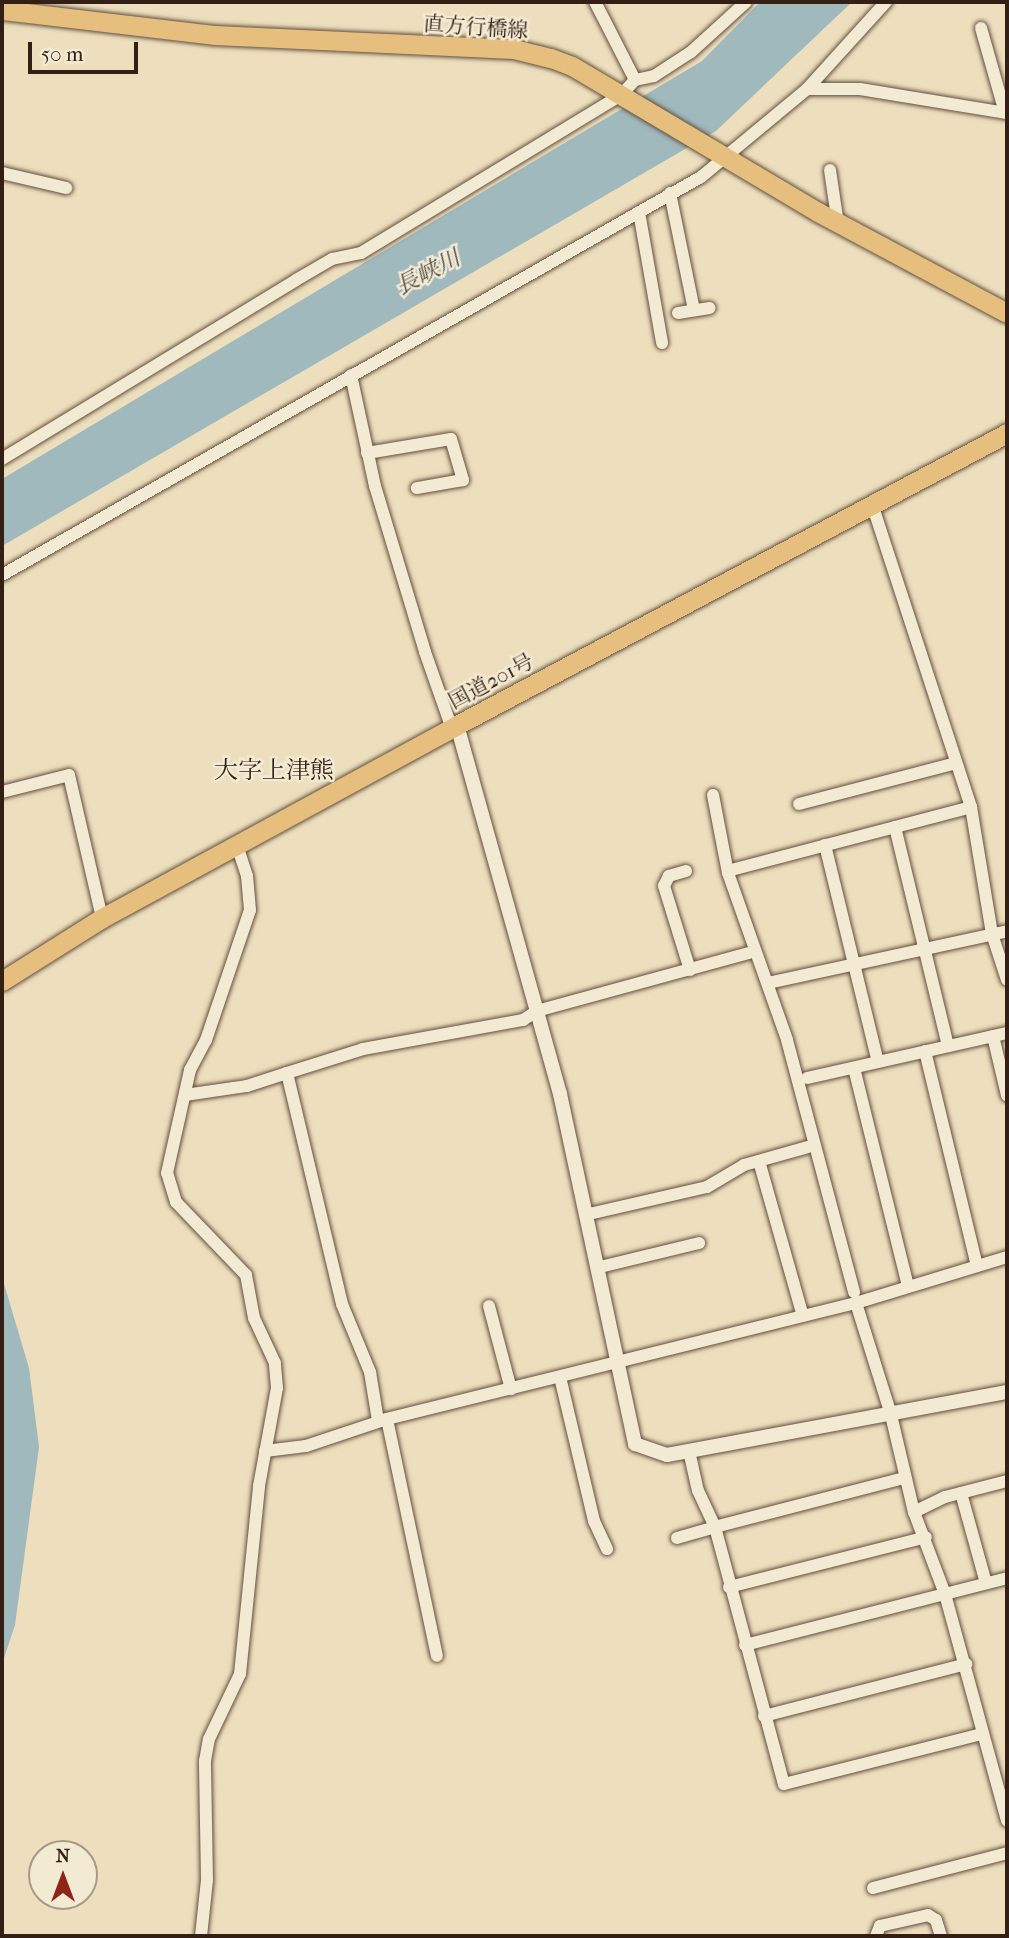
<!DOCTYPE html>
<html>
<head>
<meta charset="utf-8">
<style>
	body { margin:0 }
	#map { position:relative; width:1009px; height:1938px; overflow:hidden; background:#eddebd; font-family:"IM FELL French Canon","Noto Serif JP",serif }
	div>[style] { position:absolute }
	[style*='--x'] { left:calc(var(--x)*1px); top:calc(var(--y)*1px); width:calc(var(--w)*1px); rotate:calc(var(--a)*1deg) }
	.water>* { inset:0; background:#a0b9bd }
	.roads { filter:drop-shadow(0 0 2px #624f3e) drop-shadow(0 0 2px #624f3e) }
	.minor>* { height:12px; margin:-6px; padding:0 6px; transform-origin:6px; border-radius:6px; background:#f3ead4 }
	.tertiary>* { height:14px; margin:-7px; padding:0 7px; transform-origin:7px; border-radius:7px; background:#f3ead4 }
	.primary>* { height:19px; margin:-9.5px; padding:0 9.5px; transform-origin:9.5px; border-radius:9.5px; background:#e6bf7e }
	.trunk>* { height:19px; margin:-9.5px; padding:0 9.5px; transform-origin:9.5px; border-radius:9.5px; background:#e6bf7e }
	span { translate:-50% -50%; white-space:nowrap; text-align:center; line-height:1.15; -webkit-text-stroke:5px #f3ead4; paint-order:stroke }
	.street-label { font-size:21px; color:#331f13 }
	.water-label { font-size:23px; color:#544d46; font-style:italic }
	.quarter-label { font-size:24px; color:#331f13 }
	.frame { position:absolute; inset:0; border:4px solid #331f13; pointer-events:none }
	.north { position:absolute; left:28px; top:1840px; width:70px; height:70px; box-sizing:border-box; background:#f3ead4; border:2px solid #a69987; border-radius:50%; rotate:0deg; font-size:19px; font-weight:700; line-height:28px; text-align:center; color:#331f13 }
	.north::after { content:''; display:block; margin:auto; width:24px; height:32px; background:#8f2418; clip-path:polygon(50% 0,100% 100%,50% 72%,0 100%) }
	.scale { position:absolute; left:28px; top:42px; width:110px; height:32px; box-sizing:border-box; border:4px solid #331f13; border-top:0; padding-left:9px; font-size:21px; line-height:24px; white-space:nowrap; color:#331f13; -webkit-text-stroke:5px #f3ead4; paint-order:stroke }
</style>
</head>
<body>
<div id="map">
	<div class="water">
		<div style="clip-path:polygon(760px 2px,852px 2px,716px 131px,2px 546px,2px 479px,702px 61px)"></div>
		<div style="clip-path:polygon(2px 1277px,29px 1368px,39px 1447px,15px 1625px,2px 1664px)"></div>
	</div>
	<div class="roads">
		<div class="minor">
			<div style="--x:981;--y:28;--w:88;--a:74.2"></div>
			<div style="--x:635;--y:80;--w:19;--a:-12"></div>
			<div style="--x:654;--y:76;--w:44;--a:-33"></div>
			<div style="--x:691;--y:52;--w:74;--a:-42.3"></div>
			<div style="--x:807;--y:89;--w:53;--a:0"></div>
			<div style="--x:860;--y:89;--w:149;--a:9.3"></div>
			<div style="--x:830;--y:170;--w:55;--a:81.6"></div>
			<div style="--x:2;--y:173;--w:66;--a:13.2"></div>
			<div style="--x:670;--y:193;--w:119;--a:78.4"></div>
			<div style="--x:639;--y:212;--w:133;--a:80"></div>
			<div style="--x:678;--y:313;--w:32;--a:-9"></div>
			<div style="--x:351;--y:375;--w:114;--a:77.8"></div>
			<div style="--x:375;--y:486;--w:173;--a:73.2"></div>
			<div style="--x:425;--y:652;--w:72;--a:70.6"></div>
			<div style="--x:449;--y:720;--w:9;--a:32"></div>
			<div style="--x:367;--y:453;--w:85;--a:-9.5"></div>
			<div style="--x:451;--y:439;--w:43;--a:73.7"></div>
			<div style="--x:463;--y:480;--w:47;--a:170.1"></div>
			<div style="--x:2;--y:459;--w:344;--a:-31.3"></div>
			<div style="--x:296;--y:280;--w:42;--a:-30.3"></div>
			<div style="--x:332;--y:259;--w:30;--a:-12"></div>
			<div style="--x:361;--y:253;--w:304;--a:-31.3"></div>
			<div style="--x:621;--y:95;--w:21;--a:-47"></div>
			<div style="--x:635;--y:80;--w:88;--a:-117.1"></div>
			<div style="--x:873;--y:507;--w:316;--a:71.9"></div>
			<div style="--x:971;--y:807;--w:129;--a:80.6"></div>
			<div style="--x:992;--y:934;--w:48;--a:71.9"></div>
			<div style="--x:2;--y:575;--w:804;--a:-29.66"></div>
			<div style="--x:701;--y:177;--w:138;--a:-39.7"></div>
			<div style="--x:807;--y:89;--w:118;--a:-47.8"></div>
			<div style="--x:2;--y:792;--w:69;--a:-14.2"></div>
			<div style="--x:69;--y:775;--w:147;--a:77"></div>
			<div style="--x:713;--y:795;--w:79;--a:79.1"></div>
			<div style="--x:728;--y:873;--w:177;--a:70.5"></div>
			<div style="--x:787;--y:1040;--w:261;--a:75.1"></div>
			<div style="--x:799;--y:804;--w:162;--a:-14.6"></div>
			<div style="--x:895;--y:827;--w:225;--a:76.4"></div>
			<div style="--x:825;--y:845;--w:223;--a:76.3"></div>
			<div style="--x:735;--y:869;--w:244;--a:-14.7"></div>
			<div style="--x:686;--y:871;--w:18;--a:164"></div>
			<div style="--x:669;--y:876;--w:11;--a:117"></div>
			<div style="--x:664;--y:886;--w:88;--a:72.8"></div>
			<div style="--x:772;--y:982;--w:240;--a:-12.2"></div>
			<div style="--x:993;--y:1036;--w:61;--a:76.7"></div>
			<div style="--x:925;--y:1051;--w:221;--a:76.4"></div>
			<div style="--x:854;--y:1068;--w:225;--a:76.1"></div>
			<div style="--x:287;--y:1073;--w:80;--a:-17.5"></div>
			<div style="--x:363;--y:1049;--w:163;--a:-10.3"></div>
			<div style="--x:523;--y:1020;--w:17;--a:-33"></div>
			<div style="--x:537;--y:1011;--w:224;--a:-15.3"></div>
			<div style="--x:807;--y:1078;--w:205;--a:-12.7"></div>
			<div style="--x:185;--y:1095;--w:63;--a:-8.3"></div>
			<div style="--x:247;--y:1086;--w:42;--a:-18"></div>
			<div style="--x:287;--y:1073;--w:237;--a:76.6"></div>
			<div style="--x:342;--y:1304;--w:74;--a:67.6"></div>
			<div style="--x:370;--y:1372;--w:50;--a:80.7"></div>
			<div style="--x:759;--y:1161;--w:161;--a:74.2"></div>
			<div style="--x:589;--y:1214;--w:121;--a:-12.9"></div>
			<div style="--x:707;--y:1187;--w:43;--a:-30.7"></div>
			<div style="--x:744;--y:1165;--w:66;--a:-15.7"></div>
			<div style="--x:600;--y:1267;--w:102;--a:-13.6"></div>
			<div style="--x:856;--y:1303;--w:117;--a:72.6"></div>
			<div style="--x:891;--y:1415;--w:100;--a:76.7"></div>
			<div style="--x:914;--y:1512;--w:88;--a:69.3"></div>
			<div style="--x:945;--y:1594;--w:235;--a:74.7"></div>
			<div style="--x:489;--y:1306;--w:86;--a:75.2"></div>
			<div style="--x:560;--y:1377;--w:148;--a:76.7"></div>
			<div style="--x:594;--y:1521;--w:31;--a:65"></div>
			<div style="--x:387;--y:1419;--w:242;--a:78.1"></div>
			<div style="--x:265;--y:1451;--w:41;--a:-7"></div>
			<div style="--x:306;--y:1446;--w:85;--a:-18.4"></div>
			<div style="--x:387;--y:1419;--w:483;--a:-13.9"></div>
			<div style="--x:856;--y:1303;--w:158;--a:-16.9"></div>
			<div style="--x:904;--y:1478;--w:195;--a:165.5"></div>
			<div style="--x:715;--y:1527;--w:266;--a:75"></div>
			<div style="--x:784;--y:1784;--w:204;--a:-14.2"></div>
			<div style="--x:961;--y:1493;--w:93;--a:74.5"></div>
			<div style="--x:914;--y:1512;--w:34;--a:-26"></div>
			<div style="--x:945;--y:1497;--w:64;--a:-14.5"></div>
			<div style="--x:677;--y:1538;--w:40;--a:-16"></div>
			<div style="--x:715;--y:1527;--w:40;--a:-115"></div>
			<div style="--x:698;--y:1491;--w:41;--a:-102.7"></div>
			<div style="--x:729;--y:1587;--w:203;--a:-14.2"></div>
			<div style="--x:745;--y:1645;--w:270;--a:-14.3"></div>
			<div style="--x:764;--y:1716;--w:209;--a:-14.4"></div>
			<div style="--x:873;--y:1888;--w:138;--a:-14.6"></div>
			<div style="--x:201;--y:1936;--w:56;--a:-83.9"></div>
			<div style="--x:207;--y:1880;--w:119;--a:-91"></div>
			<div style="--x:205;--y:1761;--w:22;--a:-80"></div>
			<div style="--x:209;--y:1739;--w:72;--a:-64.5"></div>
			<div style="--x:240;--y:1674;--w:189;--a:-84.2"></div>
			<div style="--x:259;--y:1486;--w:100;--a:-79.6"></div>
			<div style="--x:277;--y:1388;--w:25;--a:-95"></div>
			<div style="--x:275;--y:1363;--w:50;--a:-115"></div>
			<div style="--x:254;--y:1318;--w:44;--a:-100.5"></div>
			<div style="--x:246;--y:1275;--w:101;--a:-133.8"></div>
			<div style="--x:176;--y:1202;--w:30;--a:-107"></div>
			<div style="--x:167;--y:1173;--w:106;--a:-77.4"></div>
			<div style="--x:190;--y:1070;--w:34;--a:-62"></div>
			<div style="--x:206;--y:1040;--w:137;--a:-71.3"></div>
			<div style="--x:250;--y:910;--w:34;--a:-95"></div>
			<div style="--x:247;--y:876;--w:33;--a:-108"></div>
			<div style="--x:876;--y:1936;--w:11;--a:-68"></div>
			<div style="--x:880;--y:1926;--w:49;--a:-12.9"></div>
			<div style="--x:928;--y:1915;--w:9;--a:32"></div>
			<div style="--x:936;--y:1920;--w:17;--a:73"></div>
		</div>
		<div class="tertiary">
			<div style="--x:457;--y:725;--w:383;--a:74.4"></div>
			<div style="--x:560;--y:1094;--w:358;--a:77.9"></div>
			<div style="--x:635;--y:1444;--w:34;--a:19"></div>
			<div style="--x:667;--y:1455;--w:346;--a:-10.5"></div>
		</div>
		<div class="primary">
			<div style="--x:2;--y:10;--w:214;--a:6.7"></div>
			<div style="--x:215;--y:35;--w:299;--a:2.7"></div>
			<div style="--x:514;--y:49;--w:38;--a:14"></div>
			<div style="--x:551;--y:58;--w:22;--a:21"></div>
			<div style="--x:572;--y:66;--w:286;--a:30.7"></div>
			<div style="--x:818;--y:212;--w:214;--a:28.1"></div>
		</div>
		<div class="trunk">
			<div style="--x:2;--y:981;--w:118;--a:-32.2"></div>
			<div style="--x:102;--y:918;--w:404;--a:-28.5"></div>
			<div style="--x:457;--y:725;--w:623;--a:-27.96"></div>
		</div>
	</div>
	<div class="street-label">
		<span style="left:476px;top:27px;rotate:4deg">直方行橋線</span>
		<span style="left:491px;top:681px;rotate:-28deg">国道201号</span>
	</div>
	<div class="water-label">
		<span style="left:428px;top:273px;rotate:-28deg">長峡川</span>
	</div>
	<div class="quarter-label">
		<span style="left:274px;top:771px">大字上津熊</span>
	</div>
	<div class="frame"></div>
	<div class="north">N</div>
	<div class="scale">50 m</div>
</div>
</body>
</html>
